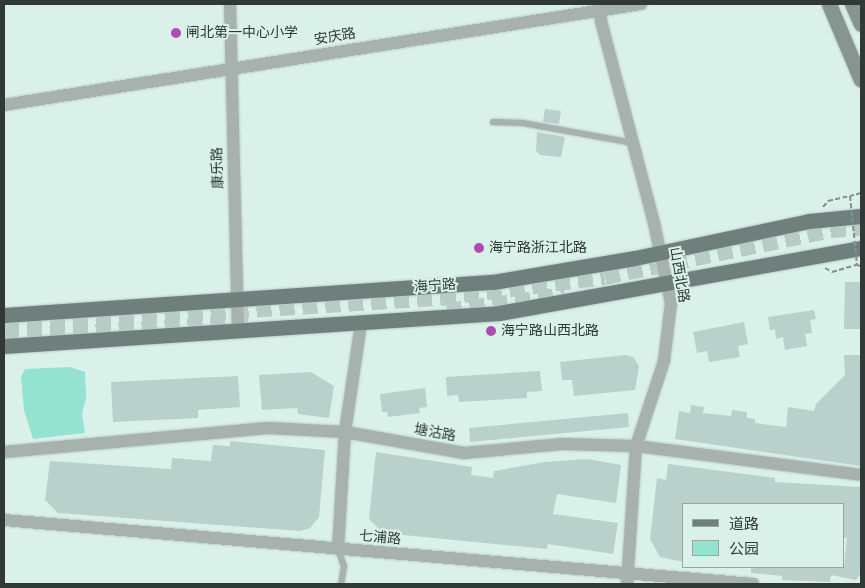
<!DOCTYPE html>
<html>
<head>
<meta charset="utf-8">
<style>
	body { margin:0 }
	#map { position:relative; width:865px; height:588px; overflow:hidden; background:#daf1ea; font-family:Figtree,"Noto Sans SC",sans-serif }
	div>[style] { position:absolute }
	[style*='--x'] { left:calc(var(--x)*1px); top:calc(var(--y)*1px); width:calc(var(--w)*1px); rotate:calc(var(--a)*1deg) }
	.green>* { inset:0; background:#93e3d0 }
	.building>* { inset:0; background:#bad0ca }
	.highway-tunnel>* { height:15px; margin-top:-7.5px; transform-origin:0; background:repeating-linear-gradient(90deg,#b8ccc6 0 15px,transparent 0 23px) }
	.path>* { height:2px; margin-top:-1px; transform-origin:0; background:repeating-linear-gradient(90deg,#81908c 0 5px,transparent 0 7.5px) }
	.roads { filter:drop-shadow(0 0 1px #b8ccc6) drop-shadow(0 0 1px #b8ccc6) }
	.lane>* { height:6px; margin:-3px; padding:0 3px; transform-origin:3px; border-radius:3px; background:#a7b1ae }
	.street>* { height:12px; margin:-6px; padding:0 6px; transform-origin:6px; border-radius:6px; background:#a7b1ae }
	.secondary>* { height:15px; margin:-7.5px; padding:0 7.5px; transform-origin:7.5px; border-radius:7.5px; background:#879591 }
	.primary>* { height:15px; margin:-7.5px; padding:0 7.5px; transform-origin:7.5px; border-radius:7.5px; background:#6f807c }
	.path-bridge>* { height:2px; margin-top:-1px; transform-origin:0; background:repeating-linear-gradient(90deg,#81908c 0 5px,transparent 0 7.5px) }
	.dots>* { width:14px; height:14px; translate:-50% -50%; box-sizing:border-box; border:2px solid #daf1ea; border-radius:50% }
	span { translate:-50% -50%; white-space:nowrap; text-align:center; line-height:1.15; -webkit-text-stroke:4px #daf1ea; paint-order:stroke }
	.poi-label { font-size:14px; color:#313937 }
	.left { translate:0 -50%; text-align:left }
	.street-label { font-size:14px; color:#313937 }
	.frame { position:absolute; inset:0; border:5px solid #313937; pointer-events:none }
	.legend { position:absolute; left:682px; top:503px; width:162px; height:65px; box-sizing:border-box; background:#daf1ea; border:1px solid #96a7a2; margin:0; padding:6px 9px; list-style:none; font-size:15px; color:#313937 }
	.legend li { display:flex; align-items:center; gap:10px; height:25px }
	.legend b { width:25px; border:1px solid #96a7a2 }
</style>
</head>
<body>
<div id="map">
	<div class="green">
		<div style="clip-path:polygon(70px 367px,85px 372px,86px 399px,82px 413px,85px 433px,33px 439px,24px 410px,21px 377px,25px 369px)"></div>
	</div>
	<div class="building">
		<div style="clip-path:polygon(545px 109px,561px 111px,559px 124px,543px 122px)"></div>
		<div style="clip-path:polygon(537px 132px,565px 137px,561px 157px,540px 155px,536px 151px)"></div>
		<div style="clip-path:polygon(845px 282px,861px 282px,861px 329px,844px 329px)"></div>
		<div style="clip-path:polygon(814px 310px,816px 319px,810px 320px,812px 333px,805px 334px,807px 346px,785px 350px,783px 337px,776px 339px,775px 329px,770px 330px,768px 317px)"></div>
		<div style="clip-path:polygon(744px 322px,748px 344px,738px 346px,740px 357px,709px 362px,707px 351px,697px 353px,693px 332px)"></div>
		<div style="clip-path:polygon(626px 355px,633px 357px,639px 366px,635px 390px,574px 396px,572px 380px,562px 380px,560px 362px)"></div>
		<div style="clip-path:polygon(844px 355px,861px 355px,861px 466px,675px 439px,679px 411px,690px 413px,691px 405px,704px 407px,703px 413px,731px 416px,732px 410px,747px 412px,747px 418px,755px 419px,755px 423px,786px 427px,788px 407px,814px 411px,816px 404px,845px 375px)"></div>
		<div style="clip-path:polygon(540px 371px,542px 391px,527px 392px,527px 398px,459px 402px,458px 395px,447px 396px,446px 377px)"></div>
		<div style="clip-path:polygon(311px 372px,334px 386px,329px 418px,298px 414px,297px 408px,262px 410px,259px 375px)"></div>
		<div style="clip-path:polygon(238px 376px,240px 407px,198px 410px,198px 418px,113px 422px,111px 382px)"></div>
		<div style="clip-path:polygon(425px 388px,427px 407px,419px 408px,420px 413px,388px 417px,387px 412px,382px 412px,380px 394px)"></div>
		<div style="clip-path:polygon(628px 413px,629px 427px,470px 442px,469px 428px)"></div>
		<div style="clip-path:polygon(230px 441px,325px 450px,319px 517px,310px 528px,300px 531px,58px 513px,45px 500px,50px 461px,171px 469px,172px 458px,211px 461px,213px 445px,230px 446px)"></div>
		<div style="clip-path:polygon(376px 452px,472px 467px,471px 475px,493px 478px,494px 471px,545px 462px,588px 459px,621px 465px,616px 503px,557px 494px,553px 514px,618px 523px,613px 554px,548px 544px,547px 549px,383px 533px,369px 519px)"></div>
		<div style="clip-path:polygon(668px 464px,775px 478px,775px 482px,861px 487px,861px 573px,856px 580px,831px 575px,830px 582px,782px 580px,782px 576px,751px 573px,751px 567px,844px 567px,847px 538px,844px 538px,844px 504px,684px 504px,684px 562px,660px 557px,650px 539px,657px 478px,666px 480px)"></div>
	</div>
	<div class="highway-tunnel">
		<div style="--x:447;--y:310;--w:119;--a:-7.7"></div>
		<div style="--x:4;--y:326;--w:438;--a:-3.7"></div>
		<div style="--x:441;--y:298;--w:165;--a:-7.3"></div>
		<div style="--x:605;--y:277;--w:231;--a:-11.7"></div>
		<div style="--x:831;--y:230;--w:30;--a:-4"></div>
		<div style="--x:4;--y:337;--w:248;--a:-3.5"></div>
	</div>
	<div class="path">
		<div style="--x:823;--y:207;--w:8;--a:-50"></div>
		<div style="--x:828;--y:201;--w:23;--a:-13"></div>
		<div style="--x:825;--y:268;--w:8;--a:30"></div>
		<div style="--x:832;--y:272;--w:26;--a:-16"></div>
	</div>
	<div class="roads">
		<div class="lane">
			<div style="--x:493;--y:122;--w:30;--a:2"></div>
			<div style="--x:523;--y:123;--w:112;--a:10.3"></div>
			<div style="--x:338;--y:549;--w:18;--a:71"></div>
			<div style="--x:344;--y:566;--w:18;--a:99"></div>
		</div>
		<div class="street">
			<div style="--x:230;--y:4;--w:328;--a:88.6"></div>
			<div style="--x:600;--y:4;--w:17;--a:87"></div>
			<div style="--x:601;--y:21;--w:209;--a:75.3"></div>
			<div style="--x:654;--y:223;--w:82;--a:78"></div>
			<div style="--x:671;--y:303;--w:58;--a:96.9"></div>
			<div style="--x:664;--y:361;--w:89;--a:108.2"></div>
			<div style="--x:636;--y:446;--w:138;--a:93.7"></div>
			<div style="--x:4;--y:105;--w:645;--a:-9.01"></div>
			<div style="--x:4;--y:452;--w:265;--a:-5.2"></div>
			<div style="--x:268;--y:428;--w:77;--a:3"></div>
			<div style="--x:345;--y:432;--w:121;--a:10"></div>
			<div style="--x:464;--y:453;--w:99;--a:-5.2"></div>
			<div style="--x:563;--y:444;--w:73;--a:1.6"></div>
			<div style="--x:636;--y:446;--w:227;--a:7.3"></div>
			<div style="--x:4;--y:520;--w:752;--a:4.88"></div>
			<div style="--x:338;--y:549;--w:117;--a:-86.6"></div>
			<div style="--x:345;--y:432;--w:110;--a:-81.6"></div>
		</div>
		<div class="secondary">
			<div style="--x:829;--y:4;--w:82;--a:67.2"></div>
			<div style="--x:852;--y:4;--w:22;--a:66"></div>
		</div>
		<div class="primary">
			<div style="--x:4;--y:315;--w:490;--a:-3.9"></div>
			<div style="--x:493;--y:282;--w:144;--a:-9.6"></div>
			<div style="--x:635;--y:258;--w:178;--a:-12"></div>
			<div style="--x:809;--y:221;--w:52;--a:-5.5"></div>
			<div style="--x:4;--y:346;--w:496;--a:-3.8"></div>
			<div style="--x:499;--y:313;--w:368;--a:-10.2"></div>
		</div>
	</div>
	<div class="path-bridge">
		<div style="--x:861;--y:193;--w:11;--a:165"></div>
		<div style="--x:850;--y:196;--w:69;--a:84.2"></div>
		<div style="--x:857;--y:265;--w:4;--a:14"></div>
	</div>
	<div class="dots">
		<div style="left:176px;top:33px;background:#b04bb1"></div>
		<div style="left:479px;top:248px;background:#b04bb1"></div>
		<div style="left:491px;top:331px;background:#b04bb1"></div>
	</div>
	<div class="poi-label">
		<span class="left" style="left:186px;top:33px">闸北第一中心小学</span>
		<span class="left" style="left:489px;top:248px">海宁路浙江北路</span>
		<span class="left" style="left:501px;top:331px">海宁路山西北路</span>
	</div>
	<div class="street-label">
		<span style="left:335px;top:37px;rotate:-10deg">安庆路</span>
		<span style="left:218px;top:168px;rotate:-92deg">康乐路</span>
		<span style="left:679px;top:275px;rotate:80deg">山西北路</span>
		<span style="left:435px;top:286px;rotate:-4deg">海宁路</span>
		<span style="left:435px;top:433px;rotate:10deg">塘沽路</span>
		<span style="left:380px;top:538px;rotate:5deg">七浦路</span>
	</div>
	<div class="frame"></div>
	<ul class="legend">
	<li><b style="height:6px;background:#6f807c"></b>道路</li>
	<li><b style="height:14px;background:#93e3d0"></b>公园</li>
	</ul>
</div>
</body>
</html>
